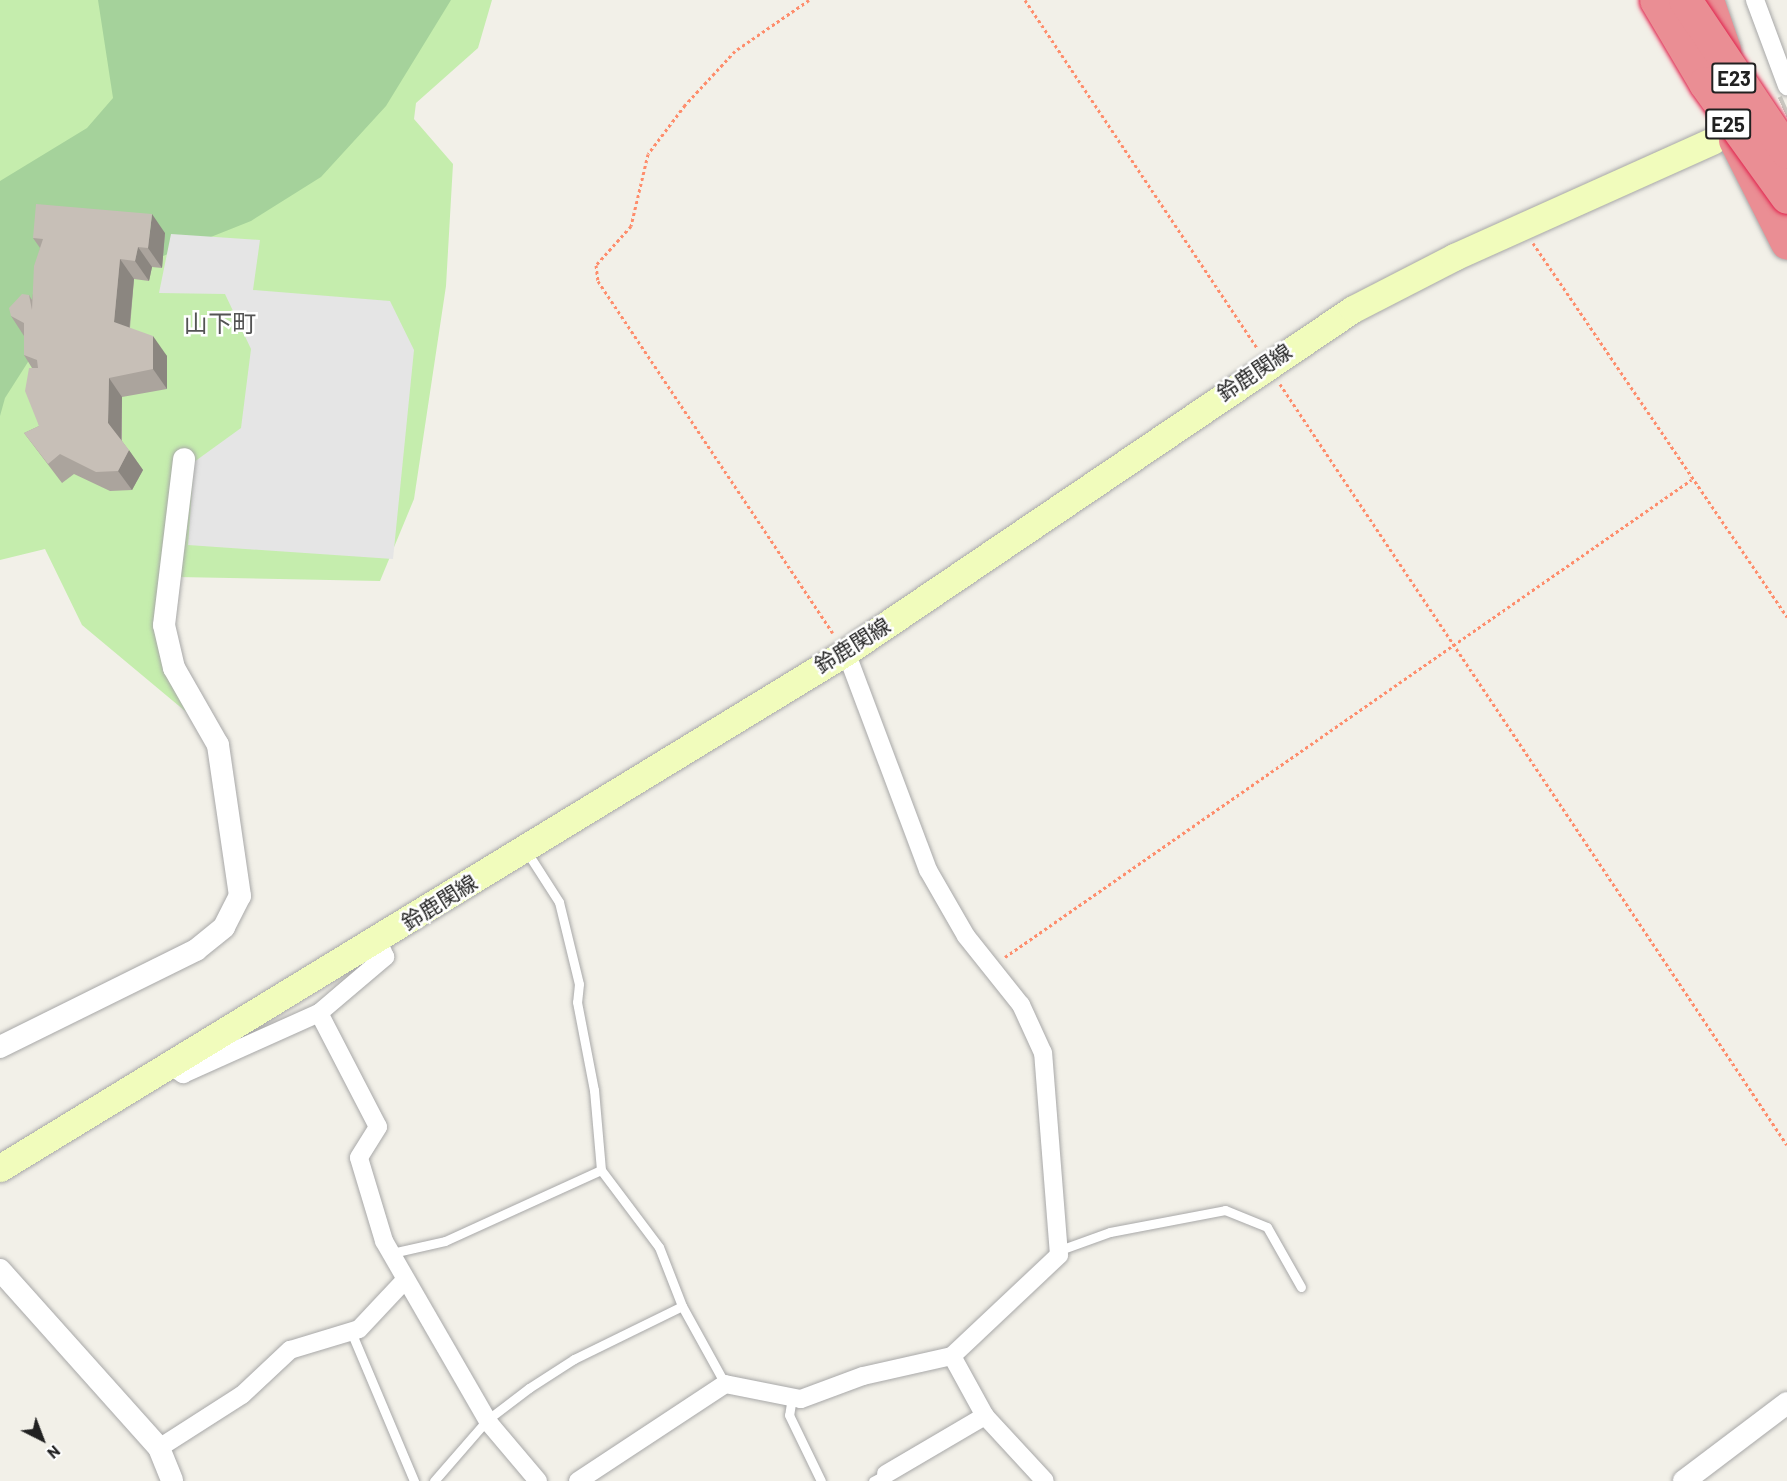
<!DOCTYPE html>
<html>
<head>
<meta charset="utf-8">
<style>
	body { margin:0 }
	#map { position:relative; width:1787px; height:1481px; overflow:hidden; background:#f2f0e8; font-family:Barlow,"Noto Sans JP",sans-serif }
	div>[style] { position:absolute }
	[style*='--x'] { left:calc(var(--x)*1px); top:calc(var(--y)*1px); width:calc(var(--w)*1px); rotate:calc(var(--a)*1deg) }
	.grass>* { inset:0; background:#c5edad }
	.forest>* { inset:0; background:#a5d29b }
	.parking>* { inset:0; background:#e5e5e5 }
	.secondary-tunnel>* { height:27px; margin-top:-13.5px; transform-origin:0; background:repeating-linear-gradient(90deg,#c8c7c0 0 27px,transparent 0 41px) }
	.path>* { height:3px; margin-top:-1.5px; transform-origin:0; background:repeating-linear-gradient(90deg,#fe8d6c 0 3px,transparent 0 6px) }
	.roads { filter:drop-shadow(0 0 2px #a8a8a8) drop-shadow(0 0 2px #a8a8a8) }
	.service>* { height:9px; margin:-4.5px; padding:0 4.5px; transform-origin:4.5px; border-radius:4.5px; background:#fff }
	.minor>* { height:18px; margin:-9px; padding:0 9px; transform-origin:9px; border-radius:9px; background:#fff }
	.tertiary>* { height:22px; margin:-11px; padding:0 11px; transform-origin:11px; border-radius:11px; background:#fff }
	.secondary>* { height:27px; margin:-13.5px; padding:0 13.5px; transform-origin:13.5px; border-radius:13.5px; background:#f1fcbc }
	.motorway>* { height:33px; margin:-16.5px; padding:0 16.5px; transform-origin:16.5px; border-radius:16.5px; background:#ea8e94 }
	.bridges { filter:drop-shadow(0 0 2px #e1234e) drop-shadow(0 0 2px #e1234e) }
	.motorway-bridge>* { height:33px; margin:-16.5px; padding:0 16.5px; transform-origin:16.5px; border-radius:16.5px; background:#ea8e94 }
	.wall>* { inset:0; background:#aba49d }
	.shaded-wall>* { inset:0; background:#8b8680 }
	.building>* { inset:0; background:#c7bfb7 }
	span { translate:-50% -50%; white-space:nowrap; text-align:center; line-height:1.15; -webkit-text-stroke:5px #fff; paint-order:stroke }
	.shield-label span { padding:2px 4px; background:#fff; border:2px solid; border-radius:4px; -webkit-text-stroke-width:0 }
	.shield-label { font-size:20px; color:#212121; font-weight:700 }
	.street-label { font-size:21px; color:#212121 }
	.quarter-label { font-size:24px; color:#545454 }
	.north { position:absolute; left:12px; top:1409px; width:60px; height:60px; -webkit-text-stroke:4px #fff; paint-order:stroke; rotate:138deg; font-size:16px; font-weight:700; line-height:24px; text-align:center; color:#212121 }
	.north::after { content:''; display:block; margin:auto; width:21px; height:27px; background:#212121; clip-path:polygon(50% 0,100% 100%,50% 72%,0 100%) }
</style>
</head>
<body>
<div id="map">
	<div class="grass">
		<div style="clip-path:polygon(0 0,492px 0,478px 48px,416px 103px,414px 119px,453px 164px,446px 286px,414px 499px,380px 581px,178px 577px,173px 612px,191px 716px,82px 625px,45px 549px,0 560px)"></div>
	</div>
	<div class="forest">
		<div style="clip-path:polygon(98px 0,451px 0,386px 106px,321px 177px,251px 221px,123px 272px,65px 304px,5px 398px,0 416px,0 181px,87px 128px,113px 98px)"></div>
	</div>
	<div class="parking">
		<div style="clip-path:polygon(171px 234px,260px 240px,253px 290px,390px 301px,414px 350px,393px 559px,188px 545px,194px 462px,241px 428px,251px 349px,225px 294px,159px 293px)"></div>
	</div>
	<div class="secondary-tunnel">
		<div style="--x:1746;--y:126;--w:45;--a:-23.7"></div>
	</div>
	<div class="path">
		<div style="--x:809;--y:0;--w:90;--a:145.4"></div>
		<div style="--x:735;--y:51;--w:74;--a:132.8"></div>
		<div style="--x:685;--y:105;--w:61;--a:127.1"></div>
		<div style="--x:648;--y:154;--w:74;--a:103.3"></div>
		<div style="--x:631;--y:226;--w:52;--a:131.9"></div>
		<div style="--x:596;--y:265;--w:16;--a:83"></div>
		<div style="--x:598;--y:281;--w:423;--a:56.3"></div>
		<div style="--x:1025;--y:0;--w:418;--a:56.3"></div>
		<div style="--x:1533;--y:243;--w:452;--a:55.8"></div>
		<div style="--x:1280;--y:384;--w:914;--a:56.33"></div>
		<div style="--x:1005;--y:957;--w:836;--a:-34.81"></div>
	</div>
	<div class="roads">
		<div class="service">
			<div style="--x:525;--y:849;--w:63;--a:57.3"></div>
			<div style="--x:559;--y:902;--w:84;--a:76.3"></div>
			<div style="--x:579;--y:984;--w:18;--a:96"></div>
			<div style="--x:577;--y:1002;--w:90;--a:79.1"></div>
			<div style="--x:594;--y:1090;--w:80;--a:85"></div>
			<div style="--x:1060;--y:1250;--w:53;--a:-19.8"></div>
			<div style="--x:1110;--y:1232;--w:117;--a:-10.8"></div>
			<div style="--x:1225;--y:1210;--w:45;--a:22"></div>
			<div style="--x:1267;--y:1227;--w:69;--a:60.5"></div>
			<div style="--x:392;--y:1253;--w:54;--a:-12.8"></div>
			<div style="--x:445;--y:1241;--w:171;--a:-24.5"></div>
			<div style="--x:601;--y:1170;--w:96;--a:53"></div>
			<div style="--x:659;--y:1247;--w:63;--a:68.7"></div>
			<div style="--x:682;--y:1306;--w:89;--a:61.1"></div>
			<div style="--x:352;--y:1334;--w:160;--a:67.1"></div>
			<div style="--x:792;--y:1397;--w:18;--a:99"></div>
			<div style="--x:789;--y:1415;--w:73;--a:64.1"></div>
			<div style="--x:434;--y:1481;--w:81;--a:-49"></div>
			<div style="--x:487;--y:1420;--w:53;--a:-37.3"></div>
			<div style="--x:529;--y:1388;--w:54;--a:-32.8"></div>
			<div style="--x:574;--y:1359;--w:120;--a:-26.1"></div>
			<div style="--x:873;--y:1481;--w:15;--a:-28"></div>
		</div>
		<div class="minor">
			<div style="--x:1755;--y:0;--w:92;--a:69.6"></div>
			<div style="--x:319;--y:1013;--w:128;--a:62.6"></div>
			<div style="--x:378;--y:1127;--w:36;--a:122"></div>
			<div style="--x:359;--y:1158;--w:87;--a:73.2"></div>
			<div style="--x:384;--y:1241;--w:210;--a:60"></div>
			<div style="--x:489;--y:1423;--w:76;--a:49.8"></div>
			<div style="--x:169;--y:1065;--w:17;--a:33"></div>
			<div style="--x:183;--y:1074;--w:149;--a:-24.2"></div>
			<div style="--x:319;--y:1013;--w:87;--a:-40.3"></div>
			<div style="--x:385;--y:957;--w:18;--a:-112"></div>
			<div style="--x:952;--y:1356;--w:68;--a:61.2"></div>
			<div style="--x:985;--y:1416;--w:88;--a:47.3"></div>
			<div style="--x:159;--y:1448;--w:98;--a:-32.6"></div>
			<div style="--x:242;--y:1395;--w:66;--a:-43.2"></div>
			<div style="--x:290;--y:1350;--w:72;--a:-16.9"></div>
			<div style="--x:359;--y:1329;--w:67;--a:-46.8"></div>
			<div style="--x:886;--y:1474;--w:115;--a:-30.4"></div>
			<div style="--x:578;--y:1481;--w:176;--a:-33.4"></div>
			<div style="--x:725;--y:1384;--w:77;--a:11.2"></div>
			<div style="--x:801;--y:1399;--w:66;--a:-20.4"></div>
			<div style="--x:863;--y:1376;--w:91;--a:-12.7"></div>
			<div style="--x:952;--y:1356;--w:147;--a:-43.3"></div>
			<div style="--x:1059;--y:1255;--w:203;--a:-94.5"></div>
			<div style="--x:1043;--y:1053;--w:53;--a:-114.6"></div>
			<div style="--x:1021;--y:1005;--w:88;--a:-128.6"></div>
			<div style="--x:966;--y:936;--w:76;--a:-119.9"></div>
			<div style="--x:928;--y:870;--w:233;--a:-110.6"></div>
		</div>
		<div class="tertiary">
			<div style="--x:0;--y:1047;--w:219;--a:-26.3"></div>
			<div style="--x:196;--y:950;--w:36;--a:-39"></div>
			<div style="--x:224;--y:927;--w:35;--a:-63"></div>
			<div style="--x:240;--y:896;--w:153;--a:-98.3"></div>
			<div style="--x:218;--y:745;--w:89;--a:-119.7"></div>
			<div style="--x:174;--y:668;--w:44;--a:-103.1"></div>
			<div style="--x:164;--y:625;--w:167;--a:-83.1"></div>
			<div style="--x:0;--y:1270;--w:239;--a:48.2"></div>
			<div style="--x:159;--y:1448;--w:35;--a:68"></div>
			<div style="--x:1684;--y:1481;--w:129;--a:-37.1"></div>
		</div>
		<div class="secondary">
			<div style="--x:0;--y:1168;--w:991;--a:-31.38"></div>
			<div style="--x:846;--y:652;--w:612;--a:-34.08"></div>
			<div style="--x:1353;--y:309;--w:114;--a:-27.2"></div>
			<div style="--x:1454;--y:257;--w:283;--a:-24.2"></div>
		</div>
		<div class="motorway">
			<div style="--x:1707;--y:0;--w:52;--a:70.9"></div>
			<div style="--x:1735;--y:140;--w:115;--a:63.2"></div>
		</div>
	</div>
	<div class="bridges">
		<div class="motorway-bridge">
			<div style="--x:1656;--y:0;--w:96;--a:59.4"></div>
			<div style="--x:1705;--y:83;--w:140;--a:54.3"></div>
			<div style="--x:1685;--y:0;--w:183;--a:56.1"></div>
		</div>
	</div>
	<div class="wall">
		<div style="clip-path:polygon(165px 233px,162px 268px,152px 267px,149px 281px,134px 279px,130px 328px,167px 356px,167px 389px,122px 397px,122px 441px,143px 470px,132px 490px,110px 491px,74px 474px,62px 483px,24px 433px,39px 426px,32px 368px,24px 355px,24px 336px,11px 316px,29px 295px,32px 300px,40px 248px,33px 238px)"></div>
	</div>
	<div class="shaded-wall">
		<div style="clip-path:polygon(152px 214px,165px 233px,162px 268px,148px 248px)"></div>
		<div style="clip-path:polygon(138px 247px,152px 267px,149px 281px,135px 261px)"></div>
		<div style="clip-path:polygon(120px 259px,134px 279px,128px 342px,114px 322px)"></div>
		<div style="clip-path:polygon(153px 336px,167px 356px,167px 389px,153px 369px)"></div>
		<div style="clip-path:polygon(109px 378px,122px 397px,121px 443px,108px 423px)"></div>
		<div style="clip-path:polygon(129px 450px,143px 470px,132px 490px,118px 471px)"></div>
	</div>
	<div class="building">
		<div style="clip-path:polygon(36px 204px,152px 214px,148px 248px,138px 247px,135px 261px,120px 259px,114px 322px,153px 336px,153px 369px,109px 378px,108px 423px,129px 450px,118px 471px,96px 472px,60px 454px,48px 464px,24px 433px,39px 426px,25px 391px,29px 368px,38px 368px,37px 360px,24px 355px,24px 323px,11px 316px,9px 308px,22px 294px,29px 295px,32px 310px,34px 266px,43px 239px,33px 238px)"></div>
	</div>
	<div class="shield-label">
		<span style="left:1734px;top:78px">E23</span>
		<span style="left:1728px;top:124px">E25</span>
	</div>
	<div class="street-label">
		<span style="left:1254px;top:372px;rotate:-34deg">鈴鹿関線</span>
		<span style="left:852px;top:645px;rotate:-32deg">鈴鹿関線</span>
		<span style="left:439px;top:902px;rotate:-32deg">鈴鹿関線</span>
	</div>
	<div class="quarter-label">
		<span style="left:220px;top:323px">山下町</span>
	</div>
	<div class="north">N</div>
</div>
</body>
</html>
